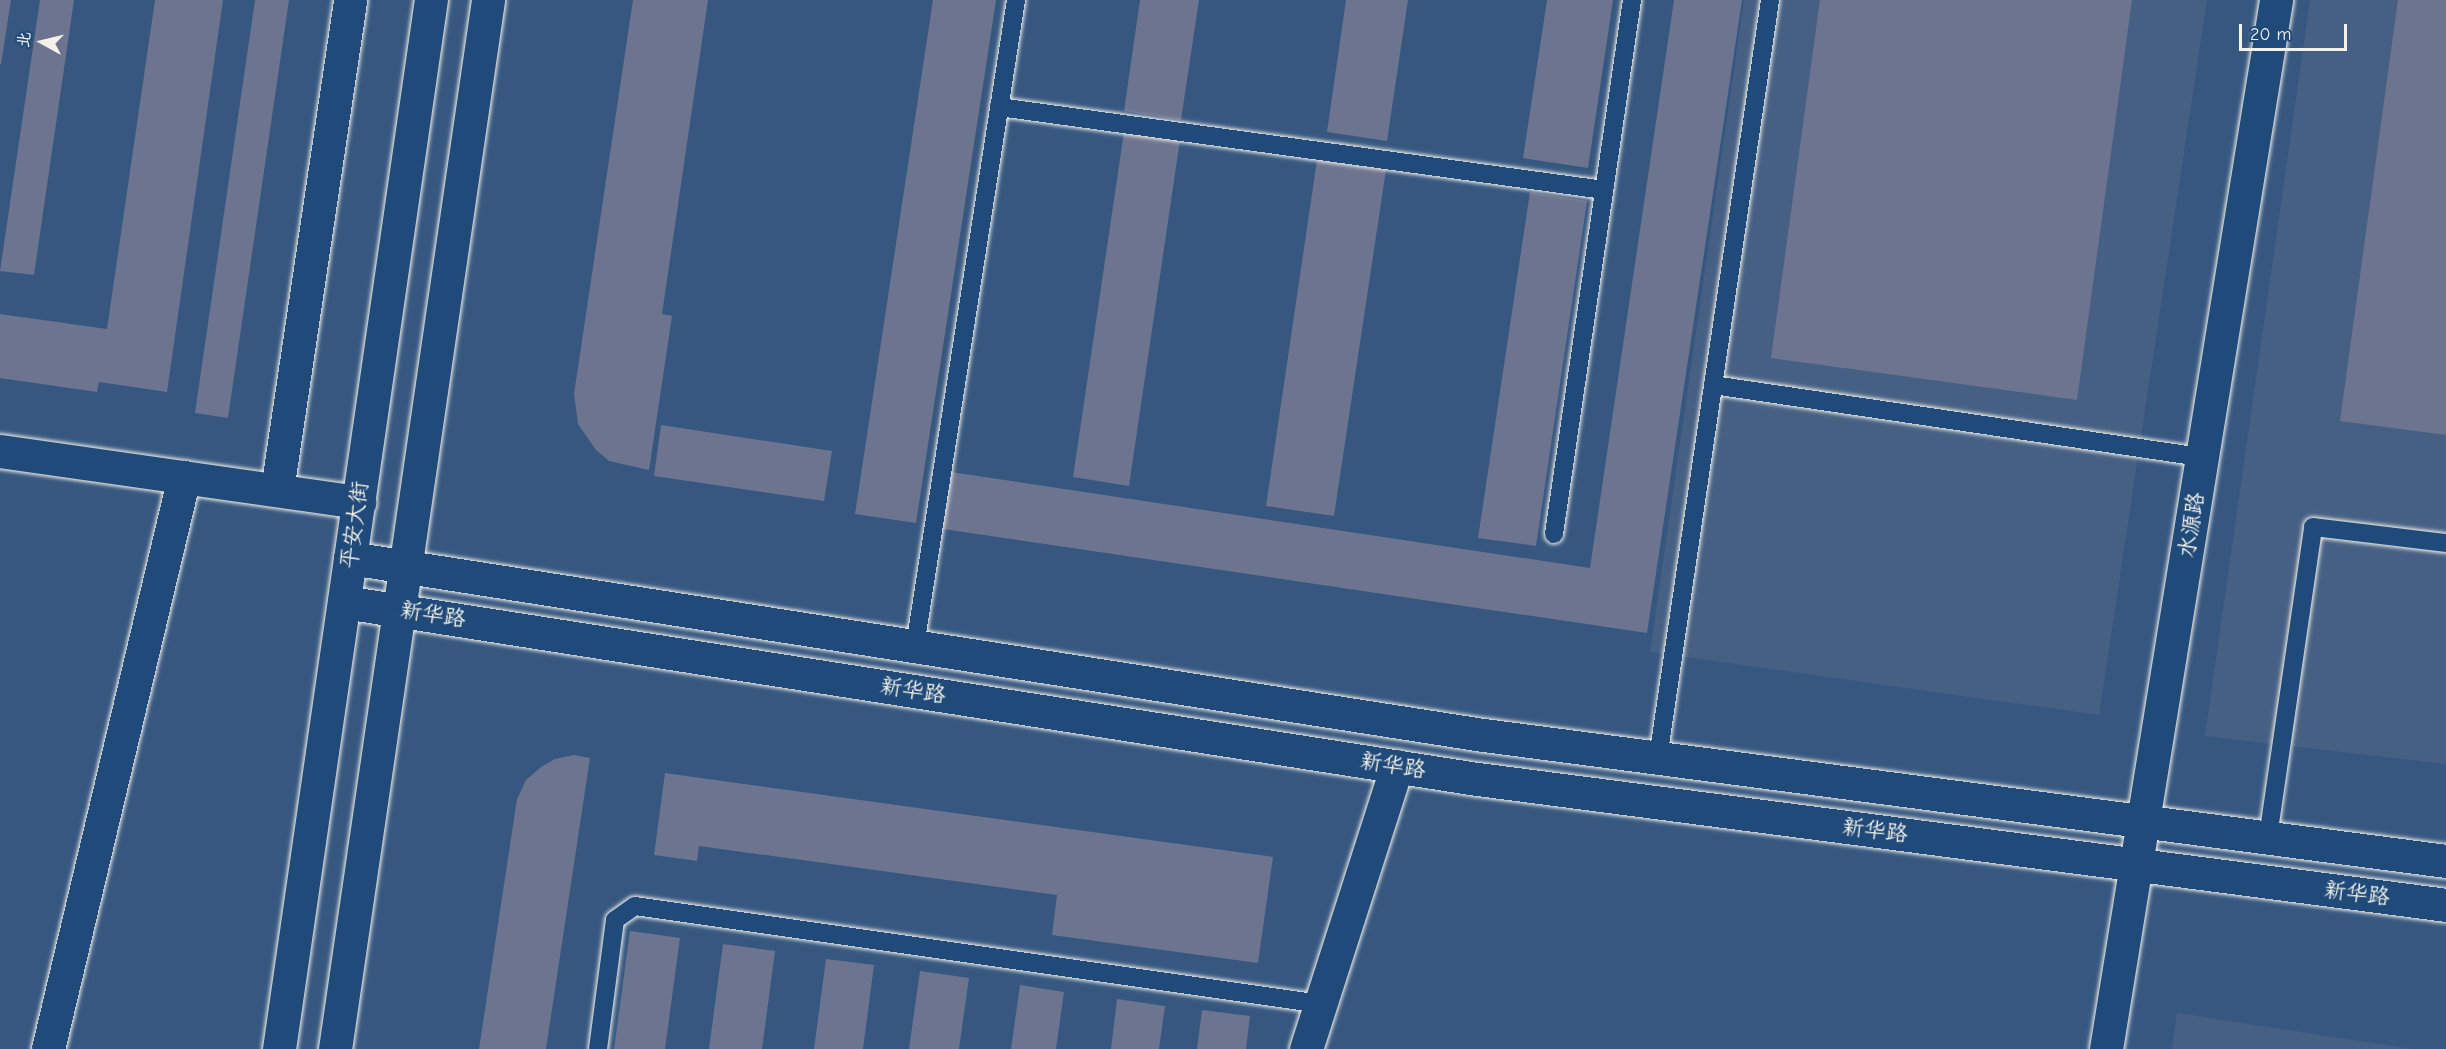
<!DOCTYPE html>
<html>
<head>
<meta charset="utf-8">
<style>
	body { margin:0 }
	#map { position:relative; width:2446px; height:1049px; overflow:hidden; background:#365780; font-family:"Comic Neue","LXGW WenKai TC",sans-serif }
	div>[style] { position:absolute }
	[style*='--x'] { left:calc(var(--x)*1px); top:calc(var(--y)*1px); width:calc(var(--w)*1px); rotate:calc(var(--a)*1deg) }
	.built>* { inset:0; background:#466084 }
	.building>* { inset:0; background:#6d748f }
	.roads { filter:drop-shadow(0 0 2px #f4f1e8) drop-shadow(0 0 2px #f4f1e8) }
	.service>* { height:18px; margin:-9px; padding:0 9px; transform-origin:9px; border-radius:9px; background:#1f4a7a }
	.minor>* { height:33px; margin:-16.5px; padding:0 16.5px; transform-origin:16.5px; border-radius:16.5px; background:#1f4a7a }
	.tertiary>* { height:33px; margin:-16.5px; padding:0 16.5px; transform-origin:16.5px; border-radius:16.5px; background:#1f4a7a }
	.secondary>* { height:33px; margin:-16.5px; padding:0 16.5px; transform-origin:16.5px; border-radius:16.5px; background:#1f4a7a }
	span { translate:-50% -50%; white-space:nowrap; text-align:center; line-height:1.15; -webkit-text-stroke:6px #1f4a7a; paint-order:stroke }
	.street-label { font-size:22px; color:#f4f1e8 }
	.north { position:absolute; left:12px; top:12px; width:60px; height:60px; -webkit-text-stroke:4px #1f4a7a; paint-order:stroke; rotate:278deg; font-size:16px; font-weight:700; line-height:24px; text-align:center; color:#f4f1e8 }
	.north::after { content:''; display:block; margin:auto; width:21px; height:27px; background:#f4f1e8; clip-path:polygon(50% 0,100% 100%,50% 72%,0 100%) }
	.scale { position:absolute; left:2239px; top:24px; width:108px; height:27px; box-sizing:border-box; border:3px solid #f4f1e8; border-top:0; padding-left:8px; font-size:18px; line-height:21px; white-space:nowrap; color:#f4f1e8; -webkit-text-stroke:4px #1f4a7a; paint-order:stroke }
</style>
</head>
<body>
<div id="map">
	<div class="built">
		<div style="clip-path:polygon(1744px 0,2207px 0,2099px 715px,1650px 652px)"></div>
		<div style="clip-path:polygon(2310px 0,2446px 0,2446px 764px,2205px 736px)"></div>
		<div style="clip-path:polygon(2177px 1013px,2412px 1049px,2172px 1049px)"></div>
	</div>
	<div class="building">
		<div style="clip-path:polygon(0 0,11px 0,1px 64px,0 64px)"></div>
		<div style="clip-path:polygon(40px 0,74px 0,34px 275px,0 271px)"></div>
		<div style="clip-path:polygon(155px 0,223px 0,167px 392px,99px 382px,97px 392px,0 378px,0 314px,107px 329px)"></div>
		<div style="clip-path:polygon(255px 0,289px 0,228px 418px,195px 413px)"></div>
		<div style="clip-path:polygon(633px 0,708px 0,662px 314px,672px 316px,649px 470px,609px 461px,596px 450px,578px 424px,574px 394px)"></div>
		<div style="clip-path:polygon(933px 0,996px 0,916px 523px,855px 514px)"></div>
		<div style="clip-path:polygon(1140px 0,1199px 0,1181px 120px,1124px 111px)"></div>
		<div style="clip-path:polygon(1346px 0,1408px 0,1387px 141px,1327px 132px)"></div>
		<div style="clip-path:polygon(1547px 0,1613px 0,1588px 168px,1523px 158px)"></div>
		<div style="clip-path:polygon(1674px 0,1742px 0,1647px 633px,943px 529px,951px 472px,1590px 568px)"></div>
		<div style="clip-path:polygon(1820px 0,2132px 0,2077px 400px,1771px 358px)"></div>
		<div style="clip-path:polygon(2398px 0,2446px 0,2446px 435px,2340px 421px)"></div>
		<div style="clip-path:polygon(1124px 132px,1180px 140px,1129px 486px,1073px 477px)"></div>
		<div style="clip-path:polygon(1317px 160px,1386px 170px,1334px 516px,1266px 506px)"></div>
		<div style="clip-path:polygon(1530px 192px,1587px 201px,1536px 546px,1478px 538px)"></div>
		<div style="clip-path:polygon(661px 425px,832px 451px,824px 501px,654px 476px)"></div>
		<div style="clip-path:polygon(574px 755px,590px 758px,546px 1049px,479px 1049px,517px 799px,526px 780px,541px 767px,555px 759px)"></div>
		<div style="clip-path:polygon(665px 773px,1273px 857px,1258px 963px,1052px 935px,1057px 895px,699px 846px,697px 861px,654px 855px)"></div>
		<div style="clip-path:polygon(630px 931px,680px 938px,665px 1049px,614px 1049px)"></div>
		<div style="clip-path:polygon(723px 944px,775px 951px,762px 1049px,709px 1049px)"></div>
		<div style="clip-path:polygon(826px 959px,874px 965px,863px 1049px,814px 1049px)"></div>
		<div style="clip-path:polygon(920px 971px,969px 978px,959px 1049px,909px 1049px)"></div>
		<div style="clip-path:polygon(1020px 985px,1064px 992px,1056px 1049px,1011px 1049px)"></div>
		<div style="clip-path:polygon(1117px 999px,1165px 1006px,1159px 1049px,1111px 1049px)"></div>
		<div style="clip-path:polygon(1202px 1010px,1250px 1016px,1246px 1049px,1197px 1049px)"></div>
	</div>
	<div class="roads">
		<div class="service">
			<div style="--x:999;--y:107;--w:611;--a:7.81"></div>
			<div style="--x:1713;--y:385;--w:495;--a:8.4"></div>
			<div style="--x:1554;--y:534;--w:540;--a:-81.69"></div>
			<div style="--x:915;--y:646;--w:654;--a:-81.11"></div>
			<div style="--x:1658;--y:758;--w:766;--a:-81.59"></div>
			<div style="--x:2268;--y:837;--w:313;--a:-81.7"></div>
			<div style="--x:2313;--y:527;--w:134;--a:6.9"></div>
			<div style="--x:598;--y:1049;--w:130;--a:-82.5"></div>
			<div style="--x:615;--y:920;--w:24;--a:-35"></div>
			<div style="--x:635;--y:906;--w:693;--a:8.13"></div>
		</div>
		<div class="minor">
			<div style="--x:277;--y:490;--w:495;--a:-81.5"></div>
			<div style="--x:48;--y:1049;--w:588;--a:-76.63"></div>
			<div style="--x:1306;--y:1049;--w:297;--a:-72.2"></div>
		</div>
		<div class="tertiary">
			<div style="--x:0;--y:451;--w:363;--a:8.1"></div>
			<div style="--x:2106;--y:1049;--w:1063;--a:-80.79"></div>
		</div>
		<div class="secondary">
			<div style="--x:350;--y:558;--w:1140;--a:8.88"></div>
			<div style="--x:1476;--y:734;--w:978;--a:7.46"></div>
			<div style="--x:344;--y:602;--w:1140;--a:8.88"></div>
			<div style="--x:1470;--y:778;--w:984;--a:7.41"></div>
			<div style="--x:279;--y:1049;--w:1060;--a:-81.76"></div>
			<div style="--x:335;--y:1049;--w:1060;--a:-81.7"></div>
		</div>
	</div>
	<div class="street-label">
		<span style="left:355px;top:525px;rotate:-82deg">平安大街</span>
		<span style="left:2192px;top:525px;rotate:-81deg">水源路</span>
		<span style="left:433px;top:615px;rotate:9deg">新华路</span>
		<span style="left:913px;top:691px;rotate:9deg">新华路</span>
		<span style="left:1393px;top:766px;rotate:9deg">新华路</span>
		<span style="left:1875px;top:831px;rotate:7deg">新华路</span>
		<span style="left:2357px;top:894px;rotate:7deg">新华路</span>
	</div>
	<div class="north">北</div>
	<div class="scale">20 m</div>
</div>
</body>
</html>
